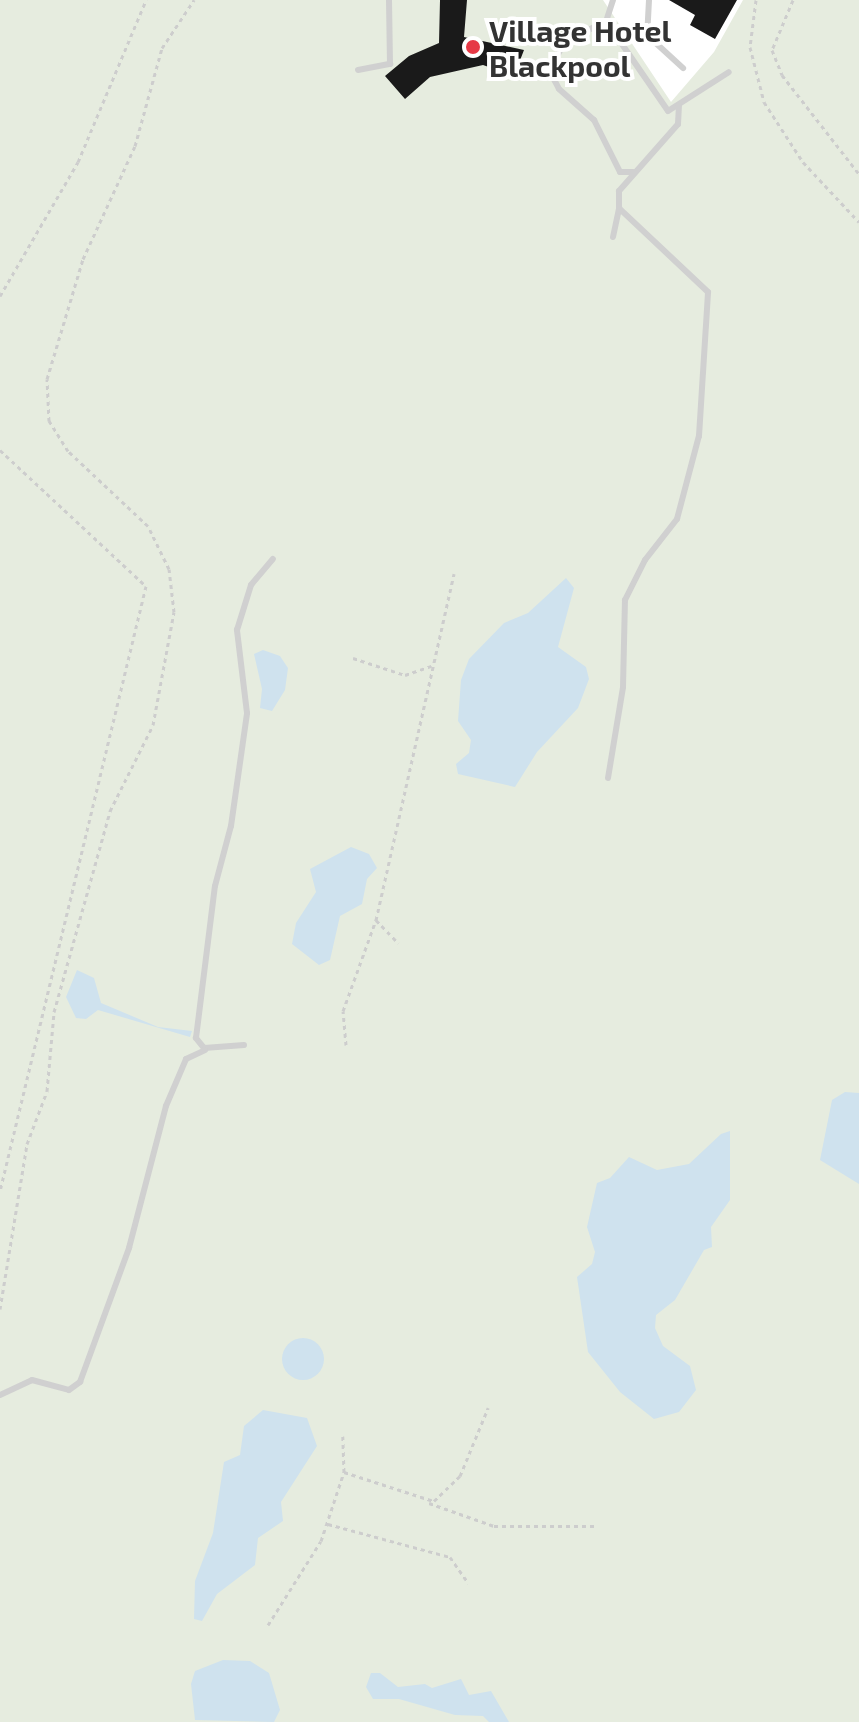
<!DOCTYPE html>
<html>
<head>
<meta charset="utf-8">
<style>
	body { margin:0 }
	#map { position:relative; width:859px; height:1722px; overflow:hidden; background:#fff; font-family:"Exo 2",sans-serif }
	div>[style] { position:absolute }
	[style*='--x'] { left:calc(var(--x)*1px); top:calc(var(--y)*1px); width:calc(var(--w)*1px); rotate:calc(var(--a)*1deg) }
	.green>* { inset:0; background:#e6ecdf }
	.water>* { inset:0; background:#cfe2ee }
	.round { border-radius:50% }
	.building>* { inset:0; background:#1a1a1a }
	.path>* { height:3px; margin-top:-1.5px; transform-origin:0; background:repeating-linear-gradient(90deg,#cdcdcd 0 4px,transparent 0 8px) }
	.service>* { height:6px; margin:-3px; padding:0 3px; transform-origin:3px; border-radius:3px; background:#d0d0d0 }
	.dots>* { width:22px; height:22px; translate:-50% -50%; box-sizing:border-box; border:4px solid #fff; border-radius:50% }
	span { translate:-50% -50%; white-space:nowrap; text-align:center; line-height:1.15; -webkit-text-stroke:8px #fff; paint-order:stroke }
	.poi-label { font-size:30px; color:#333; font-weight:700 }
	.left { translate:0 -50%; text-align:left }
</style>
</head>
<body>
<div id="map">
	<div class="green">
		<div style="clip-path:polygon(0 0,603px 0,671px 102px,714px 52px,743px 0,859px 0,859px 1722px,0 1722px)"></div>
	</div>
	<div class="water">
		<div style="clip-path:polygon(566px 578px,574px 588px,558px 647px,586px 667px,589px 679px,578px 708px,537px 752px,515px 787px,458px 774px,456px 764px,469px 753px,471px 740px,458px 721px,461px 680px,469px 659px,504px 623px,528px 613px)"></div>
		<div style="clip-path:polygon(263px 650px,280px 656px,288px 668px,285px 690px,272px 711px,260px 708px,262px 689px,254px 654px)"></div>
		<div style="clip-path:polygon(351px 847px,369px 854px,377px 868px,367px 879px,362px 904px,340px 916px,330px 960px,319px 965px,292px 944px,296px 923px,316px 892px,310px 869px)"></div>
		<div style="clip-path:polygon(77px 970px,94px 978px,101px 1003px,158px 1027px,192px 1031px,190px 1037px,98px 1010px,86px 1019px,76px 1018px,66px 997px)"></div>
		<div style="clip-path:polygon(845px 1092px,859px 1093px,859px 1184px,820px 1160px,832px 1100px)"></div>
		<div style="clip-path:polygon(730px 1131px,730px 1200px,711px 1227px,712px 1247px,704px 1250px,675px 1300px,656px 1315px,655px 1328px,663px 1346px,690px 1366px,696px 1390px,679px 1412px,654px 1419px,620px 1392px,588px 1352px,577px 1277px,592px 1264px,595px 1252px,587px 1227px,597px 1183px,610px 1178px,629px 1157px,657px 1170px,689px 1164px,721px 1134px)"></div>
		<div class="round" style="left:282px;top:1338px;width:42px;height:42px"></div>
		<div style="clip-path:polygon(263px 1410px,307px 1418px,317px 1446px,281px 1502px,283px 1521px,258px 1538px,255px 1565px,217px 1594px,202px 1621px,194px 1619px,195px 1581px,213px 1533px,224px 1462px,240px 1455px,244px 1426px)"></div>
		<div style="clip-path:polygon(223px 1660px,250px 1661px,269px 1673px,280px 1710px,274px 1722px,195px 1720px,191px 1684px,195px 1671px)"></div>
		<div style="clip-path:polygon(371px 1673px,380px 1673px,398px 1687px,425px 1684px,432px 1688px,461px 1679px,469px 1695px,491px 1691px,509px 1722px,489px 1722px,483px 1716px,455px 1715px,399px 1699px,373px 1699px,366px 1687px)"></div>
	</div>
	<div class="building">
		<div style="clip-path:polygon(440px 0,467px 0,464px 37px,524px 50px,514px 76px,483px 65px,430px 77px,405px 99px,385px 76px,409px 56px,439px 43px)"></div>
		<div style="clip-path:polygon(669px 0,737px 0,715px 39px,690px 25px,695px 15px)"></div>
	</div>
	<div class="path">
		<div style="--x:756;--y:0;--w:47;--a:97.3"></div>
		<div style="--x:750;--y:47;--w:57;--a:75.7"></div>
		<div style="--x:764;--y:102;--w:72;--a:57"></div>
		<div style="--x:803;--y:162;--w:82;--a:47"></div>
		<div style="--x:793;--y:0;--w:54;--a:112.8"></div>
		<div style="--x:772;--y:50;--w:27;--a:68"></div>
		<div style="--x:782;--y:75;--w:125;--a:52.1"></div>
		<div style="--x:0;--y:296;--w:155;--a:-59.8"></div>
		<div style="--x:78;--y:162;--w:176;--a:-67.2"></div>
		<div style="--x:0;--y:450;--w:200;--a:43"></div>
		<div style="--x:146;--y:586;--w:622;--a:103.57"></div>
		<div style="--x:353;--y:658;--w:55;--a:18.1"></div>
		<div style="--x:405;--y:675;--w:28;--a:-19"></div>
		<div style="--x:376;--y:920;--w:32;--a:46"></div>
		<div style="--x:346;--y:1045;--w:34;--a:-95"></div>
		<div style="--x:343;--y:1011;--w:97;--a:-70.1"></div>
		<div style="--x:376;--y:920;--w:355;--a:-77.3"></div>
		<div style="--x:0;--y:1309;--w:167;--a:-80.7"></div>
		<div style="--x:27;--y:1144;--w:57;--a:-69.3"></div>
		<div style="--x:47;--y:1091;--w:79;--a:-84.9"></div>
		<div style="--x:54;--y:1012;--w:209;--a:-74.4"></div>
		<div style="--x:110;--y:811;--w:96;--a:-63.4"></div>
		<div style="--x:153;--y:725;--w:115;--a:-79.5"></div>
		<div style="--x:174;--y:612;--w:43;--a:-96.6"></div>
		<div style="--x:169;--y:569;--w:48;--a:-116"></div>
		<div style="--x:148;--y:526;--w:110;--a:-136.8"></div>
		<div style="--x:68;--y:451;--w:36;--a:-122"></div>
		<div style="--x:49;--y:421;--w:42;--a:-92.7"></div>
		<div style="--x:47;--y:379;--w:125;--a:-73.3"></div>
		<div style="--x:83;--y:259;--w:124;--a:-65.3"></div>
		<div style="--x:135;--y:146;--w:102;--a:-74.6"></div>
		<div style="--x:162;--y:48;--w:58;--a:-56.3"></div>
		<div style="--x:344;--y:1472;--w:95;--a:17.9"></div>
		<div style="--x:434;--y:1501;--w:36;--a:-44"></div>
		<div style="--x:460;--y:1476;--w:74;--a:-67.6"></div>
		<div style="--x:429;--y:1503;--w:69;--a:19.5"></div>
		<div style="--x:494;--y:1526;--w:103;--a:0"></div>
		<div style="--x:328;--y:1524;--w:126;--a:15.1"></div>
		<div style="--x:450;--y:1557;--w:32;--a:55"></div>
		<div style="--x:268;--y:1625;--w:99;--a:-57.8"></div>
		<div style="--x:321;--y:1541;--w:73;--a:-71.6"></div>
		<div style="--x:344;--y:1472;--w:36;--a:-92"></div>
	</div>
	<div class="service">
		<div style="--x:613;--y:0;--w:22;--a:108"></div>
		<div style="--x:606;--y:21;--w:46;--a:152.9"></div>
		<div style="--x:565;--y:42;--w:32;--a:120"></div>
		<div style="--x:549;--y:70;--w:21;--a:62"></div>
		<div style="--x:559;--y:89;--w:47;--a:41.5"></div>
		<div style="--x:594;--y:120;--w:58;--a:63.4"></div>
		<div style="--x:620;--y:172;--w:13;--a:0"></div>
		<div style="--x:649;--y:0;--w:35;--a:93"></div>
		<div style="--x:647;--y:35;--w:49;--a:42.5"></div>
		<div style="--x:606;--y:21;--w:109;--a:55.4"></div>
		<div style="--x:668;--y:111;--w:72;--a:-32.6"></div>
		<div style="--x:358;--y:70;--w:33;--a:-11"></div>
		<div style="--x:390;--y:64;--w:64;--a:-90.9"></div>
		<div style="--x:613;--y:237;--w:30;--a:-78"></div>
		<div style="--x:608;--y:778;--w:92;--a:-80.6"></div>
		<div style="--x:623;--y:687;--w:87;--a:-88.7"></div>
		<div style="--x:625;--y:600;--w:45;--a:-63.4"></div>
		<div style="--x:645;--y:560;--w:52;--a:-52"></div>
		<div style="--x:677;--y:519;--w:86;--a:-75.2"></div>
		<div style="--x:699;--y:436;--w:144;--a:-86.4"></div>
		<div style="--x:708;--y:292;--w:122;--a:-136.7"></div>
		<div style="--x:619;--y:208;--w:17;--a:-90"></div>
		<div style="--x:619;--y:191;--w:89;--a:-48.6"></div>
		<div style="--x:678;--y:124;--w:19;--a:-87"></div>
		<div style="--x:244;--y:1045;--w:40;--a:175.7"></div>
		<div style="--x:204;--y:1048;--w:13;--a:-129"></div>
		<div style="--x:196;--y:1038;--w:153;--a:-82.9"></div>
		<div style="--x:215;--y:886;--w:62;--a:-75.1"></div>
		<div style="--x:231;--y:826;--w:114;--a:-81.9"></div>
		<div style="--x:247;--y:713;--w:84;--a:-96.9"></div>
		<div style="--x:237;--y:630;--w:47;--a:-72.7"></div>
		<div style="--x:251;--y:585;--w:34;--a:-50"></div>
		<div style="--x:0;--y:1395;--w:35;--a:-25"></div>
		<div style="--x:32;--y:1380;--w:38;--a:15"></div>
		<div style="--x:69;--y:1390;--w:14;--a:-36"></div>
		<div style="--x:80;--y:1382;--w:143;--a:-69.9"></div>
		<div style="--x:129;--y:1248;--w:147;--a:-75.4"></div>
		<div style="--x:166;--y:1106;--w:51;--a:-66.9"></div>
		<div style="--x:186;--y:1059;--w:21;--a:-25"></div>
	</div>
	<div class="dots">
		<div style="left:473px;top:47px;background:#e63946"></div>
	</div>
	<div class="poi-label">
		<span class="left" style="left:489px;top:47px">Village Hotel<br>Blackpool</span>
	</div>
</div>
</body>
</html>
